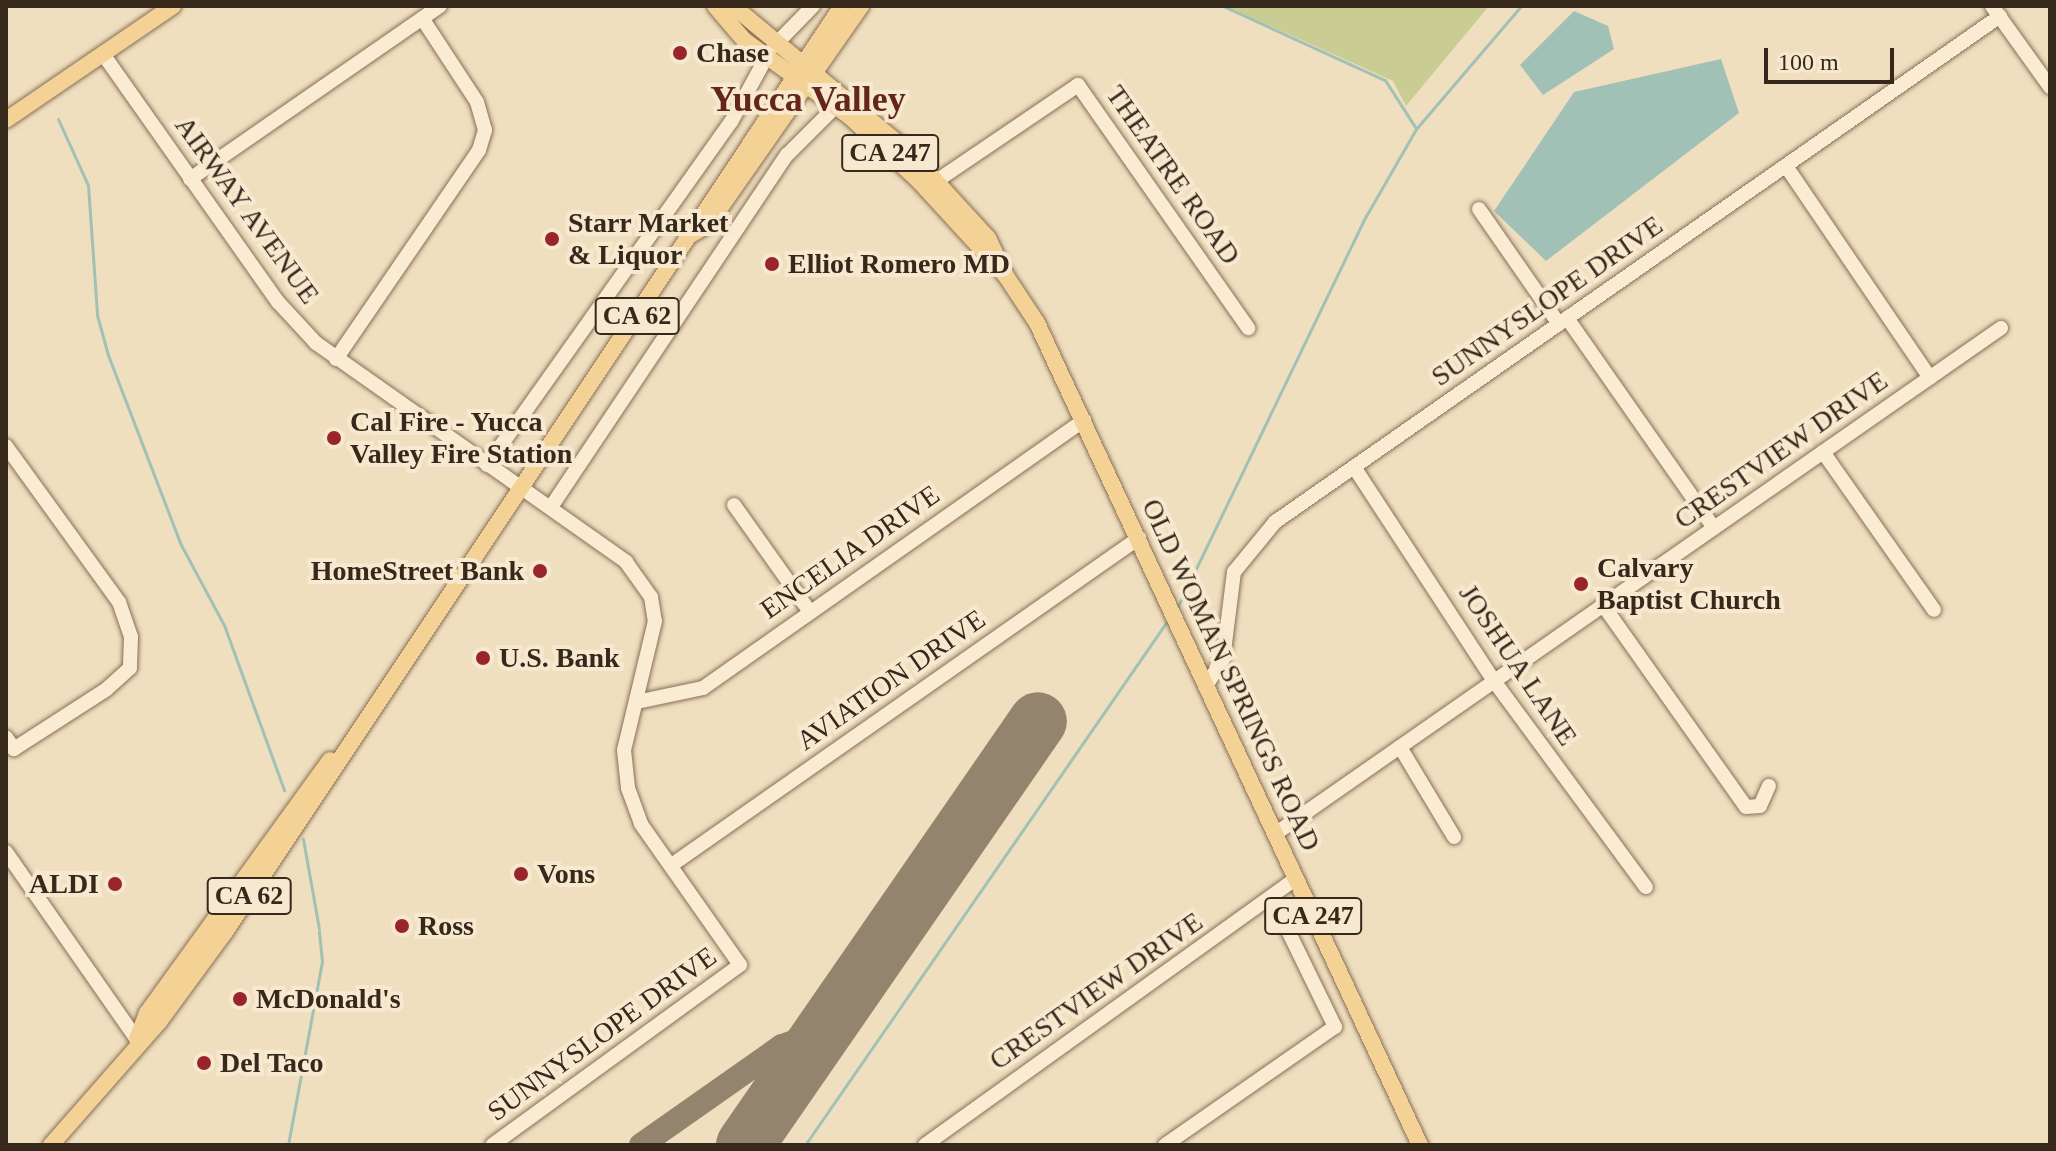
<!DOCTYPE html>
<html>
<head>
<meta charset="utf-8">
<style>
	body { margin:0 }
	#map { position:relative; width:2056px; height:1151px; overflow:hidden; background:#efdfbf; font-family:Georgia,serif }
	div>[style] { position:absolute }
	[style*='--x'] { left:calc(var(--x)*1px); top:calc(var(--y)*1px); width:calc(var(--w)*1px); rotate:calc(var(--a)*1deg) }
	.green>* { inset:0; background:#c9cd93 }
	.water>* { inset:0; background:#a2c1b6 }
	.stream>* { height:3px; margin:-1.5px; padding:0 1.5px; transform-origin:1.5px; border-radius:1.5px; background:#a2c1b6 }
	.taxiway>* { height:24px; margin:-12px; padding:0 12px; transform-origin:12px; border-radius:12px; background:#93846e }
	.runway>* { height:58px; margin:-29px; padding:0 29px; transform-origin:29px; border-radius:29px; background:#93846e }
	.roads { filter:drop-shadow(0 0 2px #886f57) drop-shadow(0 0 2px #886f57) }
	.minor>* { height:14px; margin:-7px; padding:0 7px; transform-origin:7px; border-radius:7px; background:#faecd2 }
	.major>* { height:16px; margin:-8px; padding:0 8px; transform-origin:8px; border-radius:8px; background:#f4d295 }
	.dots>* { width:22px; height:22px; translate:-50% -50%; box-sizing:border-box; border:4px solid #f6e9cf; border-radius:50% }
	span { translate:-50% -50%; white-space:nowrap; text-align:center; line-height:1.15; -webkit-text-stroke:8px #f6e9cf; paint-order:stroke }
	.shield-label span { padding:2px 6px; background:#f6e9cf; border:2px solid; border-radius:6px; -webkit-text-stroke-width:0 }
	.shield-label { font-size:26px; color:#37281c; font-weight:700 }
	.poi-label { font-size:28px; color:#37281c; font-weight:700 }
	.left { translate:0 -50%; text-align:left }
	.right { translate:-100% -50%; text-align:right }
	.street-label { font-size:28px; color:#37281c }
	.district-label { font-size:36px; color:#65261a; font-weight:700 }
	.frame { position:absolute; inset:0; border:8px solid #37281c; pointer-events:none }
	.scale { position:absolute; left:1764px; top:48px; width:130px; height:36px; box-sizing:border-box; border:4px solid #37281c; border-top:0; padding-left:10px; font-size:24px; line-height:28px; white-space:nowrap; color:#37281c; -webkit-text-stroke:6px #f6e9cf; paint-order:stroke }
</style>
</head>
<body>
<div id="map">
	<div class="green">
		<div style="clip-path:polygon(1225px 6px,1489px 6px,1406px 106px,1393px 81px)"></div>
	</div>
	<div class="water">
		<div style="clip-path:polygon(1574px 11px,1608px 26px,1614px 49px,1543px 95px,1520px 65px)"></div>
		<div style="clip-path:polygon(1721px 59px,1739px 113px,1546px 261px,1494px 211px,1574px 92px)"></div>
	</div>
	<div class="stream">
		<div style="--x:1223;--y:6;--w:178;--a:24.6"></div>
		<div style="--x:1385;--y:80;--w:56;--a:57.4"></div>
		<div style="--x:58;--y:119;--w:72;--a:65.6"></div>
		<div style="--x:88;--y:185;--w:130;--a:86"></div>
		<div style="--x:97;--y:315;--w:41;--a:74.6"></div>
		<div style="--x:108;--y:355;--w:201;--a:69"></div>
		<div style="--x:180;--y:543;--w:93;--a:61.8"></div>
		<div style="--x:224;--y:625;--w:176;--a:70"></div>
		<div style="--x:1178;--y:606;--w:433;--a:-64.3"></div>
		<div style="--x:1366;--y:216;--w:100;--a:-60.1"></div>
		<div style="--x:1416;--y:129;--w:162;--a:-49.5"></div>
		<div style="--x:303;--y:839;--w:91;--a:79.9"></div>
		<div style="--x:288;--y:1145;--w:187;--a:-79.5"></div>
		<div style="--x:322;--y:961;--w:30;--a:-96"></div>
		<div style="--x:805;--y:1145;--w:638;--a:-55.34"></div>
	</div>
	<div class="taxiway">
		<div style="--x:641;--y:1145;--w:172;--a:-35.1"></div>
		<div style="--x:782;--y:1046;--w:21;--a:-19"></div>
		<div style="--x:802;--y:1039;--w:13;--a:32"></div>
	</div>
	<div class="runway">
		<div style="--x:745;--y:1145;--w:515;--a:-55.35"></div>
	</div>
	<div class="roads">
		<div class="minor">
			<div style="--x:1992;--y:6;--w:100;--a:54.4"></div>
			<div style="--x:774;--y:46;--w:56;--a:-45.7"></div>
			<div style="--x:103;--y:54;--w:304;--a:54.8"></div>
			<div style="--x:278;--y:302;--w:56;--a:47.2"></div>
			<div style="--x:316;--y:343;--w:380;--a:35.2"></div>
			<div style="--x:626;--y:562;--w:43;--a:54.5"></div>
			<div style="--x:651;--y:597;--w:24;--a:81"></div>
			<div style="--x:655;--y:621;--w:133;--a:103.5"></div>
			<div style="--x:624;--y:750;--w:38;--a:84"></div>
			<div style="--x:628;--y:788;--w:38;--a:70"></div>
			<div style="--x:641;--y:824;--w:172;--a:54.9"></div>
			<div style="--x:740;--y:965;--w:306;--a:144"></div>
			<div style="--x:1786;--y:166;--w:256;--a:55.8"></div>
			<div style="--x:190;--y:179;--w:304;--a:-34.7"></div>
			<div style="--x:929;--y:186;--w:180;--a:-34.1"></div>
			<div style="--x:1078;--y:85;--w:297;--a:55"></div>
			<div style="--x:1479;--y:209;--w:140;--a:55.2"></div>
			<div style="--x:1567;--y:318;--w:256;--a:55"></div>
			<div style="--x:336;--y:359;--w:253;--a:-55.6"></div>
			<div style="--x:479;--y:150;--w:21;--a:-73"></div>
			<div style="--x:485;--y:130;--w:29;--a:-106"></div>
			<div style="--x:477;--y:102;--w:100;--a:-123.2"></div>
			<div style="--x:6;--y:446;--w:193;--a:54.1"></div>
			<div style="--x:119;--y:602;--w:37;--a:71"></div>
			<div style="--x:131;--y:637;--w:31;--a:92"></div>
			<div style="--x:130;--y:668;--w:31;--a:138"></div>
			<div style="--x:107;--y:689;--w:111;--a:147.2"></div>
			<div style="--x:14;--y:749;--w:14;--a:-124"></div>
			<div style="--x:1823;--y:452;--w:193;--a:54.9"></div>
			<div style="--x:487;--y:465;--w:421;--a:-54.6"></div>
			<div style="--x:731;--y:122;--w:73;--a:-61.3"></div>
			<div style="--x:1354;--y:467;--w:256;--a:56.8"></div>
			<div style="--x:1494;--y:681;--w:256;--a:53.6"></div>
			<div style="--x:734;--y:505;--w:131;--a:54.6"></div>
			<div style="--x:551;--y:507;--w:424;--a:-56.2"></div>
			<div style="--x:787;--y:155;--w:69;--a:-45"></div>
			<div style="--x:1603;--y:605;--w:247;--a:54.7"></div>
			<div style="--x:1746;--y:807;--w:14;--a:-4"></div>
			<div style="--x:1760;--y:806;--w:22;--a:-66"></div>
			<div style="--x:1206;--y:686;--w:32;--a:-58"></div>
			<div style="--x:1223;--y:659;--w:88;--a:-82.8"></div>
			<div style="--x:1234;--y:572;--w:65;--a:-50.6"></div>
			<div style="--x:1275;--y:522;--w:884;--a:-34.91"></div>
			<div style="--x:637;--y:702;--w:67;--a:-12"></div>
			<div style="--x:703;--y:688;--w:466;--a:-35.1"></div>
			<div style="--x:1400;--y:747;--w:105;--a:59"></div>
			<div style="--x:1275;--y:834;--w:885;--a:-34.88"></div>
			<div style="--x:6;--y:852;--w:229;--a:55.1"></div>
			<div style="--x:673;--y:864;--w:569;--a:-34.98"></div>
			<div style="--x:925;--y:1145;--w:457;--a:-35.7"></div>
			<div style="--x:1165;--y:1145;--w:207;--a:-34.8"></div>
			<div style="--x:1335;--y:1027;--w:144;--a:-116"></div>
		</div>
		<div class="major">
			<div style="--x:715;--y:6;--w:45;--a:49.5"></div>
			<div style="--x:744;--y:40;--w:130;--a:35.9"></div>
			<div style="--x:849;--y:116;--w:96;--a:42.9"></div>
			<div style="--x:919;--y:181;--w:129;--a:47.5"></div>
			<div style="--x:1006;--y:276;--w:56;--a:56.6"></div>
			<div style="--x:1037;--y:323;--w:907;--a:65.02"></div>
			<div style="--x:733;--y:6;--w:231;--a:39.7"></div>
			<div style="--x:911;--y:154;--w:114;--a:47.5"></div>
			<div style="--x:988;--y:238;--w:42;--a:64.7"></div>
			<div style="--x:6;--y:120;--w:202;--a:-34.3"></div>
			<div style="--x:692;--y:234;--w:20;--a:-30"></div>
			<div style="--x:709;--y:224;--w:266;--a:-55.1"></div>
			<div style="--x:137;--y:1039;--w:28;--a:-69"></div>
			<div style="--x:147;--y:1013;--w:312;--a:-54.1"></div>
			<div style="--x:51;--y:1145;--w:164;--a:-48.7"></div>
			<div style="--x:159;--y:1022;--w:112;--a:-53.7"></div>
			<div style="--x:225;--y:932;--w:1113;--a:-56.32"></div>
		</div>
	</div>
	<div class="dots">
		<div style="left:680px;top:53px;background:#99252b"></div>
		<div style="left:552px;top:239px;background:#99252b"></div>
		<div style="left:772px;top:264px;background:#99252b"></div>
		<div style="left:334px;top:438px;background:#99252b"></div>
		<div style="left:540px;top:571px;background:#99252b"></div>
		<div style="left:1581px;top:584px;background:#99252b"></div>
		<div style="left:483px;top:658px;background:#99252b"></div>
		<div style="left:521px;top:874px;background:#99252b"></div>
		<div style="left:115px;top:884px;background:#99252b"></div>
		<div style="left:402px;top:926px;background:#99252b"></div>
		<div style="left:240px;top:999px;background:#99252b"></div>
		<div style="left:204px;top:1063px;background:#99252b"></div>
	</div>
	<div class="shield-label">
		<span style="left:890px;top:153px">CA 247</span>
		<span style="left:637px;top:316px">CA 62</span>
		<span style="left:249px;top:896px">CA 62</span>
		<span style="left:1313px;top:916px">CA 247</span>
	</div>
	<div class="poi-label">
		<span class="left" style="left:696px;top:53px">Chase</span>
		<span class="left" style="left:568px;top:239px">Starr Market<br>&amp; Liquor</span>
		<span class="left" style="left:788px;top:264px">Elliot Romero MD</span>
		<span class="left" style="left:350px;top:438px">Cal Fire - Yucca<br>Valley Fire Station</span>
		<span class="left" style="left:1597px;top:584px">Calvary<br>Baptist Church</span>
		<span class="right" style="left:524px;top:571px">HomeStreet Bank</span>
		<span class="left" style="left:499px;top:658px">U.S. Bank</span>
		<span class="left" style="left:537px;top:874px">Vons</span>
		<span class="right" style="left:99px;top:884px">ALDI</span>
		<span class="left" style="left:418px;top:926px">Ross</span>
		<span class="left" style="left:256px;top:999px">McDonald's</span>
		<span class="left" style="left:220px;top:1063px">Del Taco</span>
	</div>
	<div class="street-label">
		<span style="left:1173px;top:175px;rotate:55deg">THEATRE ROAD</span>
		<span style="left:247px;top:210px;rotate:54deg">AIRWAY AVENUE</span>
		<span style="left:1547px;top:301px;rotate:-35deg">SUNNYSLOPE DRIVE</span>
		<span style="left:1781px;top:450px;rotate:-35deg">CRESTVIEW DRIVE</span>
		<span style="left:850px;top:552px;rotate:-35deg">ENCELIA DRIVE</span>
		<span style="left:1518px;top:665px;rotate:56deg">JOSHUA LANE</span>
		<span style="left:1231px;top:675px;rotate:65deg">OLD WOMAN SPRINGS ROAD</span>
		<span style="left:891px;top:680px;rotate:-35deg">AVIATION DRIVE</span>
		<span style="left:1096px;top:991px;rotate:-35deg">CRESTVIEW DRIVE</span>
		<span style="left:602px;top:1034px;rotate:-36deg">SUNNYSLOPE DRIVE</span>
	</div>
	<div class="district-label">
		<span style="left:808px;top:100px">Yucca Valley</span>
	</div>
	<div class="frame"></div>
	<div class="scale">100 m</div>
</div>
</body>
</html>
